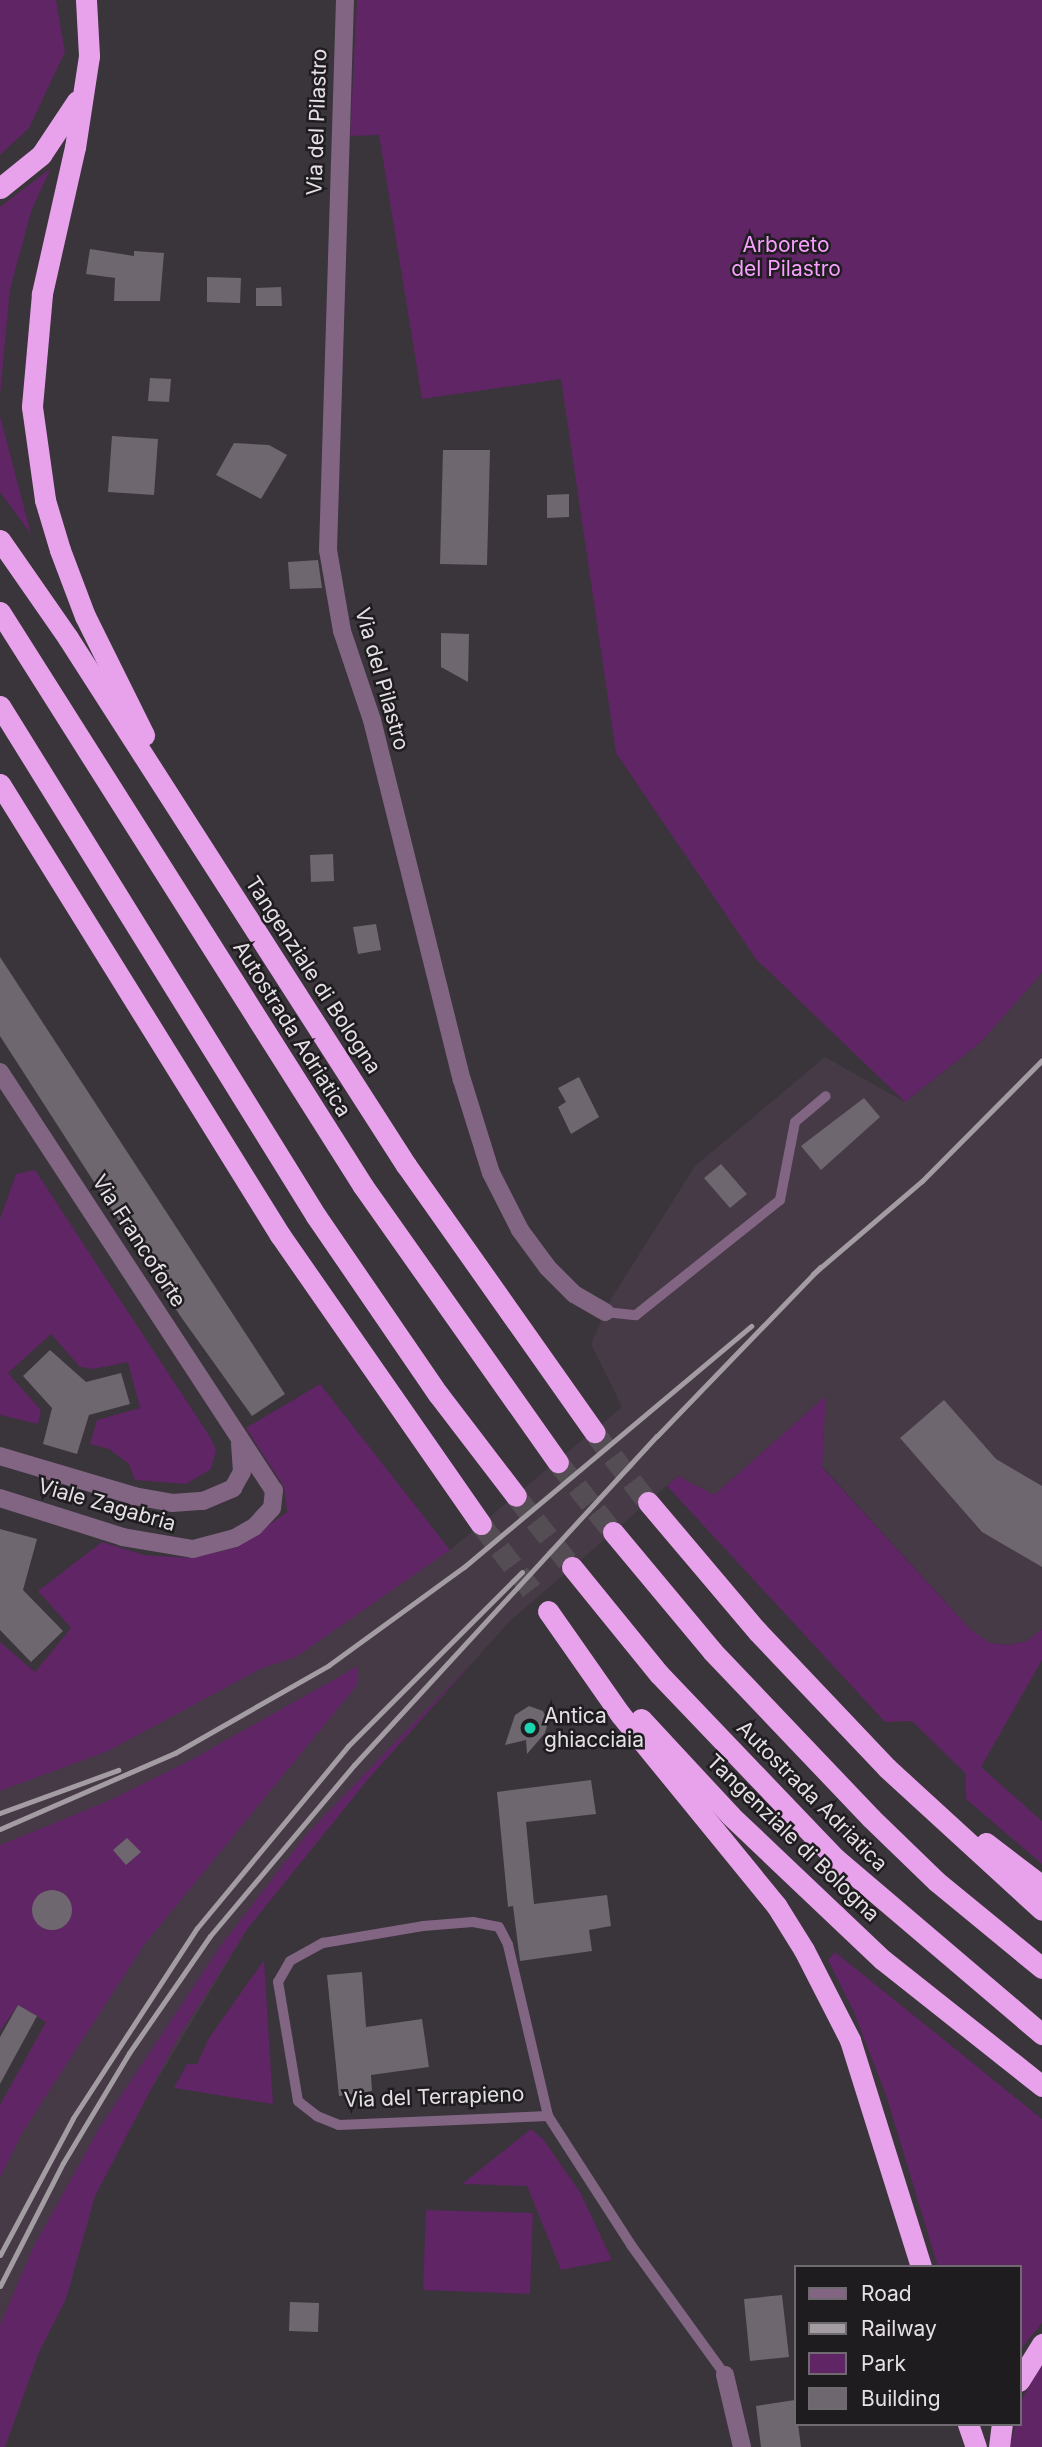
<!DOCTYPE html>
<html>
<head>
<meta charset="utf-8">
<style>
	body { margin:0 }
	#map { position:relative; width:1042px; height:2447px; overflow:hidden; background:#3a343b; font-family:Inter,sans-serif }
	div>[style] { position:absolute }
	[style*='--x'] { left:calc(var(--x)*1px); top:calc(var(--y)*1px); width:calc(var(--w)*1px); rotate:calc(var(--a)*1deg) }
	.built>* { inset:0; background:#453a46 }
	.green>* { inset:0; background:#5f2564 }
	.building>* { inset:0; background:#6f676f }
	.round { border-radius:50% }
	.highway-tunnel>* { height:21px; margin-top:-10.5px; transform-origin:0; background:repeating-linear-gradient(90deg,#544e54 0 21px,transparent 0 31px) }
	.lane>* { height:10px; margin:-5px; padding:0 5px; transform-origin:5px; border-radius:5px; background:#816583 }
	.street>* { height:18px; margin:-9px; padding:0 9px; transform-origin:9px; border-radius:9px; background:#816583 }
	.highway>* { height:21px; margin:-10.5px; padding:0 10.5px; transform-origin:10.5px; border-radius:10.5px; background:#e8a2ec }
	.rail>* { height:5px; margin:-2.5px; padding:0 2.5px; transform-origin:2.5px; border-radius:2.5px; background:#a39da3 }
	.dots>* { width:19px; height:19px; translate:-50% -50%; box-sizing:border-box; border:4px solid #1f1c20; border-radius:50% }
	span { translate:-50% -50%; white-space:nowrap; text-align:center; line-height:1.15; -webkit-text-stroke:5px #1f1c20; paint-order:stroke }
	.street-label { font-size:21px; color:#e5e0e5 }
	.park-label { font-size:21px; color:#f69ffc }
	.poi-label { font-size:21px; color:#e5e0e5 }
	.left { translate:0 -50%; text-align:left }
	.legend { position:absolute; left:794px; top:2265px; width:228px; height:161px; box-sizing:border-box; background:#1f1c20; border:2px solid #6e6a6f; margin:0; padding:9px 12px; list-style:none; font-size:21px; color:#e5e0e5 }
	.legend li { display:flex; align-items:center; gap:14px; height:35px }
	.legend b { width:35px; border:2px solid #6e6a6f }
</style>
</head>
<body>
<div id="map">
	<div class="built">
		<div style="clip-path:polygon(1042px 973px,1042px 1629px,1027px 1641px,1009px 1645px,990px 1643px,971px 1630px,822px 1466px,825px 1397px,714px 1495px,678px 1476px,509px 1622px,370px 1777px,248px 1928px,124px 2135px,95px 2196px,66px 2299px,39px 2352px,5px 2447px,0 2447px,0 2105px,46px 2022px,0 1911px,0 1749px,450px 1550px,622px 1407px,591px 1344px,611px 1299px,695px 1166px,825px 1057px,905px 1102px,981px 1042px)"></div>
	</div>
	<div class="green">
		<div style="clip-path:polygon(0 0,56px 0,65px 52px,29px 128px,0 155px)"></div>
		<div style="clip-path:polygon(357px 0,1042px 0,1042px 973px,981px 1042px,905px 1102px,756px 959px,616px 753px,561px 379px,422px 399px,379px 135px,350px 136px)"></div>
		<div style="clip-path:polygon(51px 168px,32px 209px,10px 289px,0 395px,0 207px)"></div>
		<div style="clip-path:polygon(0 416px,31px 534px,0 492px)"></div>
		<div style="clip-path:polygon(35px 1170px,210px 1437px,216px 1450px,211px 1469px,186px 1484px,135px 1480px,129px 1464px,109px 1449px,90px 1444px,97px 1420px,140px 1408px,128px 1362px,94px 1369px,80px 1367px,51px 1334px,8px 1373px,41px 1410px,38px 1424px,0 1415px,0 1219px,16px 1174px)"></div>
		<div style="clip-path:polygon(320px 1384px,450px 1550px,296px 1657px,260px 1669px,108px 1751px,0 1791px,0 1642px,35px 1672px,71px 1628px,38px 1591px,102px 1542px,144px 1555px,191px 1558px,238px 1547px,287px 1512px,284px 1487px,246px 1428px)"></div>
		<div style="clip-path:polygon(826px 1396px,822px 1467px,971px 1630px,990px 1643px,1009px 1645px,1027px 1641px,1042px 1629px,1042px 1660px,981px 1767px,1042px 1821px,1042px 1864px,966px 1799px,966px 1774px,912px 1721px,885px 1722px,667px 1486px,678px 1476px,714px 1495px)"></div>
		<div style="clip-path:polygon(475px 1659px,370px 1777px,248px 1928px,178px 2038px,95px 2196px,66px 2299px,39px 2352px,5px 2447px,0 2447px,0 2325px,33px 2248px,98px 2130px,222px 1944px,306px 1835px)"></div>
		<div style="clip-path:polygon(358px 1666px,358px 1684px,144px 1945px,22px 2133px,0 2178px,0 2105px,46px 2022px,18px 2005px,0 2031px,0 1845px,106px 1802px,189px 1761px)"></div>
		<div style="clip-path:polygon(835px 1952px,1042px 2119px,1042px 2323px,1019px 2351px,1019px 2267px,938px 2267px,886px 2095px,853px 2010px,828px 1960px)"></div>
		<div style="clip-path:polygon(264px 1960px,273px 2104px,174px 2088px,187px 2064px,197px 2064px,209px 2038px)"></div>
		<div style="clip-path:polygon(531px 2129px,543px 2139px,580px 2192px,612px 2260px,561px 2270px,527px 2186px,462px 2184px)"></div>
		<div style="clip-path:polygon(426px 2210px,533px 2213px,530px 2294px,423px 2290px)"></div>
		<div style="clip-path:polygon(1042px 2363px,1042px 2447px,1010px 2447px,1022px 2399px)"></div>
	</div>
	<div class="building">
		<div style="clip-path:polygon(90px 249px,134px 256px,134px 251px,164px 253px,160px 301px,114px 301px,115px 278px,86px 274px)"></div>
		<div style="clip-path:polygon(207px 277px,241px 278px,240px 303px,207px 302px)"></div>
		<div style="clip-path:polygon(281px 287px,282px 306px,256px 306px,256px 288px)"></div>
		<div style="clip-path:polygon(150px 378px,171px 379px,169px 402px,148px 401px)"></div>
		<div style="clip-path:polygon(112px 436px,158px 439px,154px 495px,108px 492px)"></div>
		<div style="clip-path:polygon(234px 443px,269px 445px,287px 455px,261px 499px,216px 475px)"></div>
		<div style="clip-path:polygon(443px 450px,490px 450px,487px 565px,440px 564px)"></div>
		<div style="clip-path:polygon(569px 494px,569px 517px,547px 518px,547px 495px)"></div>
		<div style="clip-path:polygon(318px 560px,322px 588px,290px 589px,288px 562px)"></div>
		<div style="clip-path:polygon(441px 633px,469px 634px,468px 682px,441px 667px)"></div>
		<div style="clip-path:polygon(333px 854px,334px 881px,311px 882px,310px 855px)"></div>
		<div style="clip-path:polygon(376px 924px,381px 950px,358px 954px,353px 927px)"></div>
		<div style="clip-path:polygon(0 957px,285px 1394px,252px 1416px,181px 1317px,0 1036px)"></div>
		<div style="clip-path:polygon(579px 1077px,599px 1117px,571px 1134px,558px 1107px,566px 1102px,558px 1088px)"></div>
		<div style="clip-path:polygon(864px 1098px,880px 1117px,821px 1170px,801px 1146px)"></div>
		<div style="clip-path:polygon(721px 1164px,747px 1194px,730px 1208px,704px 1178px)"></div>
		<div style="clip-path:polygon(50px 1350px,86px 1382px,121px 1373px,130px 1404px,89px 1415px,77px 1454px,43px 1444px,52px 1408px,23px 1376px)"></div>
		<div style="clip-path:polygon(944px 1400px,996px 1459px,1042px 1486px,1042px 1567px,982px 1532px,900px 1438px)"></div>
		<div style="clip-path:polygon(0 1529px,37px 1539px,23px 1590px,63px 1631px,31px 1662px,0 1630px)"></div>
		<div style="clip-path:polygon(529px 1706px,543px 1711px,548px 1722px,545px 1733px,527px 1754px,526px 1740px,505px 1745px,515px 1715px)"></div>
		<div style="clip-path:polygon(591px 1780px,596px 1814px,526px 1822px,534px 1904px,607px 1895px,611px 1926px,589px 1930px,592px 1951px,520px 1961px,513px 1906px,508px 1907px,497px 1792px)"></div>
		<div style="clip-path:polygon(127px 1838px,141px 1852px,126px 1865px,113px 1850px)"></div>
		<div class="round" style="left:32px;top:1890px;width:40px;height:40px"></div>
		<div style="clip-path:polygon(362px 1972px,366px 2027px,422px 2019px,429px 2067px,371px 2075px,372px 2091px,339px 2096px,327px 1975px)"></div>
		<div style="clip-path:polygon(18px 2005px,37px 2016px,0 2084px,0 2037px)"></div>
		<div style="clip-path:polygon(782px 2295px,789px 2357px,750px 2361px,744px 2299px)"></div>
		<div style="clip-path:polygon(290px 2302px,319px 2303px,318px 2332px,289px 2331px)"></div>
		<div style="clip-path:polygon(795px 2400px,801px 2447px,761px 2447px,756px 2406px)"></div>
	</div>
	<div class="highway-tunnel">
		<div style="--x:594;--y:1432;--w:88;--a:52.4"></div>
		<div style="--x:558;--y:1462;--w:89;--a:51.8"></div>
		<div style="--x:516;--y:1496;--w:90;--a:51.7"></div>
		<div style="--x:481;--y:1524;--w:92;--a:52.5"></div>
	</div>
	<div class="lane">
		<div style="--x:605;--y:1312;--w:31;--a:6"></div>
		<div style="--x:636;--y:1315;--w:184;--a:-38.6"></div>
		<div style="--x:780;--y:1200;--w:79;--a:-79.1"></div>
		<div style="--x:795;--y:1122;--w:40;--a:-40"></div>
		<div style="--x:548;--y:2116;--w:209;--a:177.5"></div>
		<div style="--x:339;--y:2125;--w:24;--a:-158"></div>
		<div style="--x:317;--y:2116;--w:24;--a:-142"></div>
		<div style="--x:298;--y:2101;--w:121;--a:-99.5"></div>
		<div style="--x:278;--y:1982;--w:24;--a:-60"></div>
		<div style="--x:290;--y:1961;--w:38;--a:-29"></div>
		<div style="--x:323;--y:1943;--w:101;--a:-9.6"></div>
		<div style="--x:423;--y:1926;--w:50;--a:-4.6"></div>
		<div style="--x:473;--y:1922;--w:26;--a:11"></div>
		<div style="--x:499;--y:1927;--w:20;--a:63"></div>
		<div style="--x:508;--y:1945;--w:176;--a:76.8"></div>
		<div style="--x:548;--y:2116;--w:153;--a:57.2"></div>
		<div style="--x:631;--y:2245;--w:160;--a:54.1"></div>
	</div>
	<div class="street">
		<div style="--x:345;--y:0;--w:550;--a:91.77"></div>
		<div style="--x:328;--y:550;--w:82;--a:80.2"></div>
		<div style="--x:342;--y:631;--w:94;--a:71.4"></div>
		<div style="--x:372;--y:720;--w:371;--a:76"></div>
		<div style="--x:462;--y:1080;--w:97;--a:72.7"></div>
		<div style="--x:491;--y:1173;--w:64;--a:63"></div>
		<div style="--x:520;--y:1230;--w:47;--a:53.6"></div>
		<div style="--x:548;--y:1268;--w:37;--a:45"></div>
		<div style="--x:574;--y:1294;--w:36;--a:30"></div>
		<div style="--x:0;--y:1072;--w:500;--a:56.8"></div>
		<div style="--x:274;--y:1490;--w:18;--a:96"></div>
		<div style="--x:272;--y:1508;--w:26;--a:133"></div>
		<div style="--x:254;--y:1527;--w:22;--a:150"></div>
		<div style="--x:235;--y:1538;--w:43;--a:165.3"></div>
		<div style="--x:193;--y:1549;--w:71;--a:-170.3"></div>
		<div style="--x:123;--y:1537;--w:129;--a:-162.4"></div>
		<div style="--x:0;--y:1456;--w:140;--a:16.6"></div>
		<div style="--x:134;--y:1496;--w:39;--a:10"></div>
		<div style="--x:172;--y:1503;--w:31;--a:-4"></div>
		<div style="--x:203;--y:1501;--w:33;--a:-23"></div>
		<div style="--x:233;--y:1488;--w:18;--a:-61"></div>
		<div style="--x:242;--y:1472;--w:29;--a:-94"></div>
		<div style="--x:725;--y:2375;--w:74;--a:76.7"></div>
	</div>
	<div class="highway">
		<div style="--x:86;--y:0;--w:56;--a:86.9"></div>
		<div style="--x:89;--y:56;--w:92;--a:98.7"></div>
		<div style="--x:75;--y:147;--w:151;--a:102.7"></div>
		<div style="--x:42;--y:294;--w:113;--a:95.1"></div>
		<div style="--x:32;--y:407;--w:94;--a:82"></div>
		<div style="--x:45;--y:500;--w:52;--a:73.3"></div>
		<div style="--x:60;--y:550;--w:71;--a:69.3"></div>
		<div style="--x:85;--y:616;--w:133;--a:63.6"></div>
		<div style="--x:0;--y:188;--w:53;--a:-38.8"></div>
		<div style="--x:41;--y:155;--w:65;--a:-56.3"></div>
		<div style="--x:0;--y:540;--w:119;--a:55.2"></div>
		<div style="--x:68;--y:638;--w:626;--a:57.33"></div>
		<div style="--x:406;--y:1165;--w:327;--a:54.8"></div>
		<div style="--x:0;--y:612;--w:679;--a:57.69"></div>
		<div style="--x:363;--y:1186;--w:338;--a:54.8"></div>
		<div style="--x:0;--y:706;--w:600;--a:58.22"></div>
		<div style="--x:316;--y:1216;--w:216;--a:55.6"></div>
		<div style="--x:438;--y:1394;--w:128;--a:52.6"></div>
		<div style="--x:0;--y:784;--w:531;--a:58.17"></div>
		<div style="--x:280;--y:1235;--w:352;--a:55.2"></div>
		<div style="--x:648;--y:1502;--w:170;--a:49.8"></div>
		<div style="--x:758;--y:1632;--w:187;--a:46.5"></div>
		<div style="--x:887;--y:1768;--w:210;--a:42.5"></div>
		<div style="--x:613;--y:1532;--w:155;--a:50.2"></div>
		<div style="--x:712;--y:1651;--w:231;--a:46.4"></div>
		<div style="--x:871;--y:1818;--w:91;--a:44.1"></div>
		<div style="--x:936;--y:1881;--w:137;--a:39.4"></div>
		<div style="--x:572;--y:1567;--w:138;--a:50.9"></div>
		<div style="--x:659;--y:1674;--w:255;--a:46.3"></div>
		<div style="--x:835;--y:1858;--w:272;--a:40.4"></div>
		<div style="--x:548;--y:1611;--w:126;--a:55"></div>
		<div style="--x:620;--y:1714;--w:247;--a:50.8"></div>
		<div style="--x:776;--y:1905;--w:53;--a:58.1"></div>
		<div style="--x:804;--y:1950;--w:101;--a:62.9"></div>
		<div style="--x:850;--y:2040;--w:238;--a:72.6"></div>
		<div style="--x:641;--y:1719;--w:132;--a:47.1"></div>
		<div style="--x:731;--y:1816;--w:209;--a:43.5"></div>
		<div style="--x:883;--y:1960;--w:203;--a:38.4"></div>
		<div style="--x:986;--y:1843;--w:71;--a:37.5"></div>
		<div style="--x:1019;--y:2381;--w:44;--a:-58.1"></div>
		<div style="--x:968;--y:2424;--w:24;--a:71"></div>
		<div style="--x:999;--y:2447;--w:23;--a:-83"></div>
	</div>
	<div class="rail">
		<div style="--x:813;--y:1274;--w:143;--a:-40.5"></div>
		<div style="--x:922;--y:1181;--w:170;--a:-45.2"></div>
		<div style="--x:0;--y:1813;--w:126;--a:-20"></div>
		<div style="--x:0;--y:1829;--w:191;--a:-23.5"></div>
		<div style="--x:175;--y:1753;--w:177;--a:-29.7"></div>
		<div style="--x:329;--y:1665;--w:167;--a:-36"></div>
		<div style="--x:464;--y:1567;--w:375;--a:-40"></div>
		<div style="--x:0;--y:2255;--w:155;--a:-61.9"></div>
		<div style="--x:73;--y:2118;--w:227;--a:-56.9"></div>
		<div style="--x:197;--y:1928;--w:236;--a:-50.3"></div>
		<div style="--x:348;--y:1746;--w:246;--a:-45"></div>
		<div style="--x:0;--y:2286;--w:138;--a:-62.9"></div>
		<div style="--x:63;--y:2163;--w:128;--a:-59"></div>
		<div style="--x:129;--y:2053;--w:142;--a:-55.3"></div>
		<div style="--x:210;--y:1936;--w:224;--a:-49.9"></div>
		<div style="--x:354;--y:1765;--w:447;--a:-47.4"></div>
		<div style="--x:657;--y:1436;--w:235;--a:-46"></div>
	</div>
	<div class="dots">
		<div style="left:530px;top:1728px;background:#1bd5b1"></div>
	</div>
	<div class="street-label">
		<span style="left:317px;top:122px;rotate:-88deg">Via del Pilastro</span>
		<span style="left:382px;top:679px;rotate:74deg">Via del Pilastro</span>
		<span style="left:313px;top:975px;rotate:57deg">Tangenziale di Bologna</span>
		<span style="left:292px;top:1029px;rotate:58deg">Autostrada Adriatica</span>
		<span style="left:139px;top:1241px;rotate:57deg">Via Francoforte</span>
		<span style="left:107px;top:1505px;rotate:16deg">Viale Zagabria</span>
		<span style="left:812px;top:1796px;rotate:45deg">Autostrada Adriatica</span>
		<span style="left:793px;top:1838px;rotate:44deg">Tangenziale di Bologna</span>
		<span style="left:434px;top:2097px;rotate:-2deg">Via del Terrapieno</span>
	</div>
	<div class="park-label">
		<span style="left:786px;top:257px">Arboreto<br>del Pilastro</span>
	</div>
	<div class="poi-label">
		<span class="left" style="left:544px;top:1728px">Antica<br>ghiacciaia</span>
	</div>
	<ul class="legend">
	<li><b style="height:9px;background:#816583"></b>Road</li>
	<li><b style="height:9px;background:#a39da3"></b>Railway</li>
	<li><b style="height:19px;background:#5f2564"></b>Park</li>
	<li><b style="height:19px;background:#6f676f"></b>Building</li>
	</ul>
</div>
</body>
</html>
